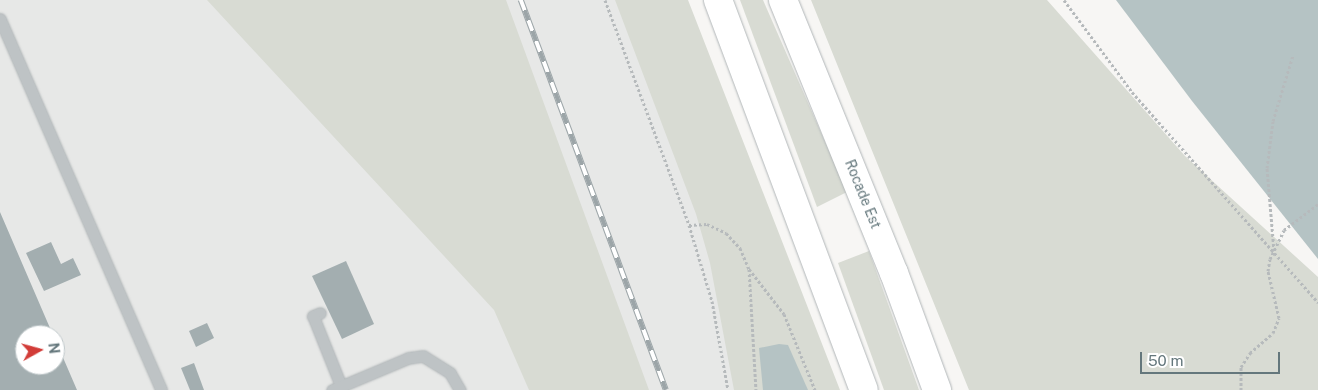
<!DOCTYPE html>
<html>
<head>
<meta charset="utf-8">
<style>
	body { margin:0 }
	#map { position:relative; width:1318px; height:390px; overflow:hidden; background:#f7f6f4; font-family:"Public Sans",sans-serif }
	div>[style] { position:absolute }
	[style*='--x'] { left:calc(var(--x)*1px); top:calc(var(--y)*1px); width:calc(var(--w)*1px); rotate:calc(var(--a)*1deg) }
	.built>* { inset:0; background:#e7e8e7 }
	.green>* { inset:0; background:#d8dbd3 }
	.water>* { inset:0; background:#b5c3c4 }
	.building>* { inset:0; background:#a3aeb0 }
	.path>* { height:3px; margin-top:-1.5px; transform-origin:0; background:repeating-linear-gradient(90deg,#b6babc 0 2.5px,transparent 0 5px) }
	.roads { filter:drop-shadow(0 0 1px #b1b6b8) drop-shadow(0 0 1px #b1b6b8) }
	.service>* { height:11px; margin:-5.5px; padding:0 5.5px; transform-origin:5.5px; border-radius:5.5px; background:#bec3c5 }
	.trunk>* { height:28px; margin:-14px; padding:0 14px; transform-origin:14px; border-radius:14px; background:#fff }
	.rail>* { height:5.5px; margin-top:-2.75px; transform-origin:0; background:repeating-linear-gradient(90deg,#fff 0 11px,#9ca5a8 0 22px); box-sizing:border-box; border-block:1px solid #9ca5a8 }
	span { translate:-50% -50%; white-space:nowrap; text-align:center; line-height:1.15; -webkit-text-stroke:5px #fff; paint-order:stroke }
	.street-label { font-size:14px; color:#64777c }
	.north { position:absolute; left:15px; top:325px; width:50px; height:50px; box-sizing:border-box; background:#fff; border:1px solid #c1c9cb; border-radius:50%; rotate:83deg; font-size:14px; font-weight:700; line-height:20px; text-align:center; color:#64777c }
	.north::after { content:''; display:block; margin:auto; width:18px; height:22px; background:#d23c38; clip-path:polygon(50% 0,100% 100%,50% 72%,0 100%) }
	.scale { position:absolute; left:1140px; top:352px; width:140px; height:22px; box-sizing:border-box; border:2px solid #64777c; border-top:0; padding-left:6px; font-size:15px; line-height:18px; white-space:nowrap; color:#64777c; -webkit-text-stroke:4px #fff; paint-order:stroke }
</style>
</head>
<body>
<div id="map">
	<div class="built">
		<div style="clip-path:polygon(evenodd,0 0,660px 0,817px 390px,0 390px,0 0,25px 335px,55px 335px,55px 365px,25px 365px,25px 335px)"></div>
	</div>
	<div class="green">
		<div style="clip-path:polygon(207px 0,506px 0,649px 390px,529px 390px,494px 310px)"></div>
		<div style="clip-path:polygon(615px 0,688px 0,840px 390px,734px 390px,710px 263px,696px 214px)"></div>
		<div style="clip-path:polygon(740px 0,763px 0,847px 192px,817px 207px)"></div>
		<div style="clip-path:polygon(811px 0,1047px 0,1185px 156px,1318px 277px,1318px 390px,969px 390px)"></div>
		<div style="clip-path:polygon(869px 251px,919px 390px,884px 390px,838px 263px)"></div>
	</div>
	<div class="water">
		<div style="clip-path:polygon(1116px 0,1318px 0,1318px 259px,1192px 101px)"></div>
		<div style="clip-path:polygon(779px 344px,788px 345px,808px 390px,763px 390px,759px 348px)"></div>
	</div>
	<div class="building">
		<div style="clip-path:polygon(0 212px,53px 335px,25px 335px,25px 365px,55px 365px,55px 339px,77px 390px,0 390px)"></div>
		<div style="clip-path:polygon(51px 242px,61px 264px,73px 258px,81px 275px,44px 291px,26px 253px)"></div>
		<div style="clip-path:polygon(346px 261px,374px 324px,342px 339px,312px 276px)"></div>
		<div style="clip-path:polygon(207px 323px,214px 338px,196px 347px,189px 331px)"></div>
		<div style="clip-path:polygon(194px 363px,204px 390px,190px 390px,181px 368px)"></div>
	</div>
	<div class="path">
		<div style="--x:605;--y:0;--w:240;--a:69.5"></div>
		<div style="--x:689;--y:225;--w:18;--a:-3"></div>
		<div style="--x:707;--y:224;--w:21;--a:25"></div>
		<div style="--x:726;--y:233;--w:21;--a:47"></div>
		<div style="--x:740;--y:248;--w:23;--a:67"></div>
		<div style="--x:749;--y:269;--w:57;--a:52.1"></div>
		<div style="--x:784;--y:314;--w:82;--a:67.8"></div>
		<div style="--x:1064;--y:0;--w:114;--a:53.5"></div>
		<div style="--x:1132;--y:92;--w:281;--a:48.5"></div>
		<div style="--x:689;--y:225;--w:79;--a:73.2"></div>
		<div style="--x:712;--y:301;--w:90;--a:79.8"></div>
		<div style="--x:1274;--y:251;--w:83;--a:-94.8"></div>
		<div style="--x:1267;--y:168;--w:47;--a:-82.7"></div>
		<div style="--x:1273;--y:121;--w:69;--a:-73.1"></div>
		<div style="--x:749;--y:269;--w:121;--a:86.7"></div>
		<div style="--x:1241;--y:390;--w:23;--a:-90"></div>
		<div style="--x:1241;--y:367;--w:17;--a:-57"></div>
		<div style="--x:1250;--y:353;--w:30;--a:-41"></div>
		<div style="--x:1273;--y:333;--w:16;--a:-68"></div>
		<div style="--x:1279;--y:318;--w:48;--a:-103.2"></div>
		<div style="--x:1268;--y:271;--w:12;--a:-81"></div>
		<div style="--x:1270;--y:259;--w:32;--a:-64"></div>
		<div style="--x:1284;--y:230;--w:43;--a:-37.4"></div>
	</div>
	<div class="roads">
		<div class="service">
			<div style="--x:0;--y:19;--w:404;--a:66.5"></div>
			<div style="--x:320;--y:313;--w:8;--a:157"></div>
			<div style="--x:313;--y:316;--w:75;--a:68.2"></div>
			<div style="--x:332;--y:390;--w:82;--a:-22.8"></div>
			<div style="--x:408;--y:358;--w:15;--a:-8"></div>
			<div style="--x:423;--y:356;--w:32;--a:32"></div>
			<div style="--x:450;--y:373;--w:20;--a:60"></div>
		</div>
		<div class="trunk">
			<div style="--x:718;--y:0;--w:416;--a:69.5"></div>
			<div style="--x:783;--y:0;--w:295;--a:67.9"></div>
			<div style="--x:894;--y:273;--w:125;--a:69.8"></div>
		</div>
	</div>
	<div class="rail">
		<div style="--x:521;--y:0;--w:416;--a:69.6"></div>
	</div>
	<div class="street-label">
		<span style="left:863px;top:194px;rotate:68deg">Rocade Est</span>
	</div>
	<div class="north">N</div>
	<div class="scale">50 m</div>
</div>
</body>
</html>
